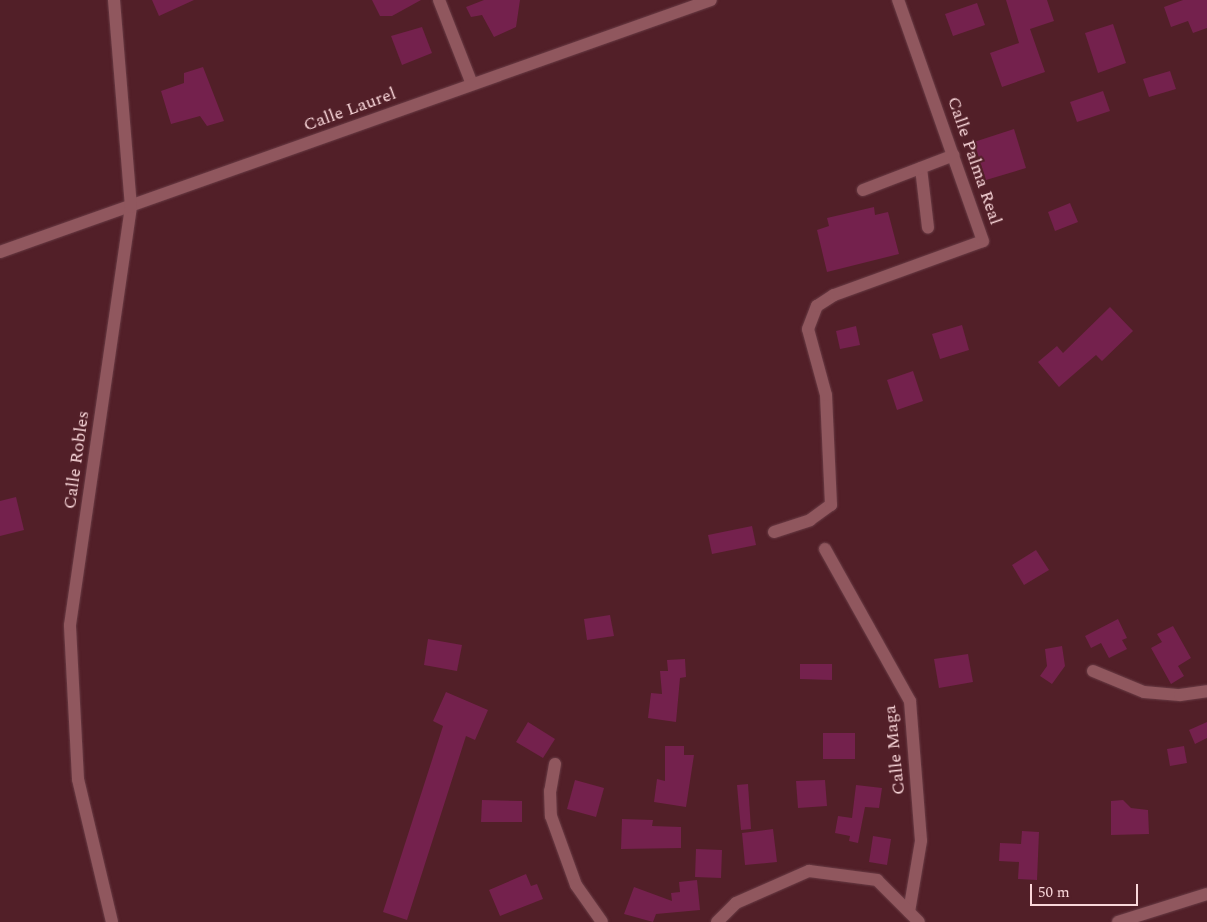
<!DOCTYPE html>
<html>
<head>
<meta charset="utf-8">
<style>
	body { margin:0 }
	#map { position:relative; width:1207px; height:922px; overflow:hidden; background:#521f28; font-family:Spectral,serif }
	div>[style] { position:absolute }
	[style*='--x'] { left:calc(var(--x)*1px); top:calc(var(--y)*1px); width:calc(var(--w)*1px); rotate:calc(var(--a)*1deg) }
	.building>* { inset:0; background:#74214d }
	.roads { filter:drop-shadow(0 0 1px #693c45) drop-shadow(0 0 1px #693c45) }
	.street>* { height:12px; margin:-6px; padding:0 6px; transform-origin:6px; border-radius:6px; background:#90575e }
	span { translate:-50% -50%; white-space:nowrap; text-align:center; line-height:1.15; -webkit-text-stroke:4px #521f28; paint-order:stroke }
	.street-label { font-size:18px; color:#f9d7da }
	.scale { position:absolute; left:1030px; top:884px; width:108px; height:22px; box-sizing:border-box; border:2px solid #f9d7da; border-top:0; padding-left:6px; font-size:15px; line-height:18px; white-space:nowrap; color:#f9d7da; -webkit-text-stroke:4px #521f28; paint-order:stroke }
</style>
</head>
<body>
<div id="map">
	<div class="building">
		<div style="clip-path:polygon(152px 0,194px 0,159px 16px)"></div>
		<div style="clip-path:polygon(372px 0,421px 0,392px 16px,380px 16px)"></div>
		<div style="clip-path:polygon(484px 0,520px 0,516px 27px,494px 37px,482px 15px,471px 17px,466px 7px)"></div>
		<div style="clip-path:polygon(1006px 0,1047px 0,1054px 21px,1030px 29px,1045px 72px,1002px 87px,990px 53px,1019px 43px)"></div>
		<div style="clip-path:polygon(1183px 0,1207px 0,1207px 28px,1193px 33px,1188px 21px,1171px 27px,1164px 7px)"></div>
		<div style="clip-path:polygon(977px 3px,985px 25px,953px 36px,945px 14px)"></div>
		<div style="clip-path:polygon(1113px 24px,1126px 63px,1098px 73px,1085px 33px)"></div>
		<div style="clip-path:polygon(422px 27px,432px 53px,402px 65px,391px 36px)"></div>
		<div style="clip-path:polygon(203px 67px,224px 121px,207px 126px,200px 116px,171px 124px,161px 91px,184px 83px,184px 73px)"></div>
		<div style="clip-path:polygon(1170px 71px,1176px 89px,1149px 97px,1143px 79px)"></div>
		<div style="clip-path:polygon(1103px 91px,1110px 111px,1077px 122px,1070px 102px)"></div>
		<div style="clip-path:polygon(1014px 129px,1026px 168px,986px 180px,974px 142px)"></div>
		<div style="clip-path:polygon(1070px 203px,1078px 222px,1055px 231px,1048px 212px)"></div>
		<div style="clip-path:polygon(874px 207px,875px 215px,888px 212px,899px 254px,827px 272px,817px 230px,829px 226px,827px 218px)"></div>
		<div style="clip-path:polygon(1110px 307px,1133px 331px,1102px 361px,1096px 355px,1059px 387px,1038px 362px,1057px 346px,1063px 353px)"></div>
		<div style="clip-path:polygon(962px 325px,969px 350px,940px 359px,932px 334px)"></div>
		<div style="clip-path:polygon(856px 326px,860px 345px,840px 349px,836px 331px)"></div>
		<div style="clip-path:polygon(913px 371px,923px 401px,897px 410px,887px 380px)"></div>
		<div style="clip-path:polygon(16px 497px,24px 530px,0 536px,0 501px)"></div>
		<div style="clip-path:polygon(752px 526px,756px 545px,712px 554px,708px 535px)"></div>
		<div style="clip-path:polygon(1036px 550px,1049px 570px,1024px 585px,1012px 565px)"></div>
		<div style="clip-path:polygon(610px 615px,614px 636px,587px 640px,584px 619px)"></div>
		<div style="clip-path:polygon(1118px 619px,1127px 638px,1122px 640px,1127px 649px,1109px 658px,1101px 643px,1091px 648px,1085px 636px)"></div>
		<div style="clip-path:polygon(1173px 626px,1191px 658px,1178px 666px,1184px 676px,1171px 684px,1151px 648px,1162px 642px,1157px 634px)"></div>
		<div style="clip-path:polygon(428px 639px,462px 645px,457px 671px,424px 665px)"></div>
		<div style="clip-path:polygon(1062px 646px,1065px 666px,1052px 684px,1040px 676px,1047px 666px,1045px 649px)"></div>
		<div style="clip-path:polygon(968px 654px,973px 682px,939px 688px,934px 659px)"></div>
		<div style="clip-path:polygon(685px 659px,686px 677px,680px 678px,676px 722px,648px 718px,651px 693px,662px 694px,660px 671px,668px 671px,667px 660px)"></div>
		<div style="clip-path:polygon(800px 664px,832px 664px,832px 680px,800px 679px)"></div>
		<div style="clip-path:polygon(446px 692px,488px 710px,475px 740px,466px 736px,407px 920px,383px 912px,443px 726px,433px 721px)"></div>
		<div style="clip-path:polygon(528px 722px,555px 739px,543px 758px,516px 742px)"></div>
		<div style="clip-path:polygon(1207px 722px,1207px 738px,1195px 744px,1189px 730px)"></div>
		<div style="clip-path:polygon(823px 733px,855px 733px,855px 759px,823px 759px)"></div>
		<div style="clip-path:polygon(665px 746px,684px 746px,684px 755px,694px 755px,686px 807px,654px 802px,657px 779px,665px 781px)"></div>
		<div style="clip-path:polygon(1184px 746px,1187px 763px,1170px 766px,1167px 749px)"></div>
		<div style="clip-path:polygon(575px 780px,604px 788px,596px 817px,567px 809px)"></div>
		<div style="clip-path:polygon(825px 780px,827px 806px,798px 808px,796px 781px)"></div>
		<div style="clip-path:polygon(748px 784px,751px 829px,741px 830px,737px 785px)"></div>
		<div style="clip-path:polygon(856px 785px,882px 788px,879px 808px,865px 807px,858px 843px,849px 841px,850px 836px,835px 833px,838px 816px,852px 818px)"></div>
		<div style="clip-path:polygon(482px 800px,522px 801px,522px 822px,481px 822px)"></div>
		<div style="clip-path:polygon(1123px 800px,1131px 808px,1148px 810px,1149px 834px,1111px 835px,1111px 801px)"></div>
		<div style="clip-path:polygon(622px 819px,653px 820px,652px 826px,681px 827px,681px 848px,621px 849px)"></div>
		<div style="clip-path:polygon(773px 829px,777px 862px,745px 865px,742px 833px)"></div>
		<div style="clip-path:polygon(1022px 831px,1039px 832px,1037px 880px,1018px 879px,1019px 862px,999px 861px,1000px 843px,1021px 844px)"></div>
		<div style="clip-path:polygon(873px 836px,891px 839px,887px 865px,869px 862px)"></div>
		<div style="clip-path:polygon(696px 849px,722px 850px,721px 878px,695px 877px)"></div>
		<div style="clip-path:polygon(526px 874px,531px 886px,537px 884px,543px 899px,500px 916px,489px 890px)"></div>
		<div style="clip-path:polygon(697px 880px,700px 910px,656px 914px,653px 922px,624px 914px,634px 887px,672px 901px,671px 893px,680px 892px,679px 882px)"></div>
	</div>
	<div class="roads">
		<div class="street">
			<div style="--x:439;--y:0;--w:90;--a:68.6"></div>
			<div style="--x:921;--y:168;--w:60;--a:83.3"></div>
			<div style="--x:863;--y:190;--w:97;--a:-21"></div>
			<div style="--x:0;--y:252;--w:754;--a:-19.52"></div>
			<div style="--x:774;--y:532;--w:38;--a:-18"></div>
			<div style="--x:810;--y:520;--w:26;--a:-36"></div>
			<div style="--x:831;--y:505;--w:110;--a:-92.6"></div>
			<div style="--x:826;--y:395;--w:68;--a:-105.3"></div>
			<div style="--x:808;--y:329;--w:25;--a:-69"></div>
			<div style="--x:817;--y:306;--w:20;--a:-33"></div>
			<div style="--x:834;--y:295;--w:158;--a:-19.9"></div>
			<div style="--x:983;--y:241;--w:256;--a:-109.4"></div>
			<div style="--x:825;--y:549;--w:174;--a:60.8"></div>
			<div style="--x:910;--y:701;--w:140;--a:85.5"></div>
			<div style="--x:921;--y:841;--w:72;--a:99.6"></div>
			<div style="--x:1093;--y:671;--w:55;--a:22.4"></div>
			<div style="--x:1144;--y:692;--w:36;--a:5"></div>
			<div style="--x:1180;--y:695;--w:27;--a:-8"></div>
			<div style="--x:555;--y:764;--w:27;--a:100"></div>
			<div style="--x:550;--y:791;--w:25;--a:88"></div>
			<div style="--x:551;--y:816;--w:73;--a:70.1"></div>
			<div style="--x:576;--y:885;--w:45;--a:54.9"></div>
			<div style="--x:112;--y:922;--w:147;--a:-103.4"></div>
			<div style="--x:78;--y:779;--w:154;--a:-93"></div>
			<div style="--x:70;--y:625;--w:422;--a:-81.7"></div>
			<div style="--x:131;--y:207;--w:208;--a:-94.7"></div>
			<div style="--x:717;--y:922;--w:27;--a:-45"></div>
			<div style="--x:736;--y:903;--w:80;--a:-23.7"></div>
			<div style="--x:809;--y:871;--w:69;--a:7.5"></div>
			<div style="--x:877;--y:880;--w:59;--a:45"></div>
			<div style="--x:1118;--y:922;--w:93;--a:-17.5"></div>
		</div>
	</div>
	<div class="street-label">
		<span style="left:350px;top:110px;rotate:-20deg">Calle Laurel</span>
		<span style="left:974px;top:161px;rotate:71deg">Calle Palma Real</span>
		<span style="left:77px;top:460px;rotate:-82deg">Calle Robles</span>
		<span style="left:895px;top:750px;rotate:-96deg">Calle Maga</span>
	</div>
	<div class="scale">50 m</div>
</div>
</body>
</html>
